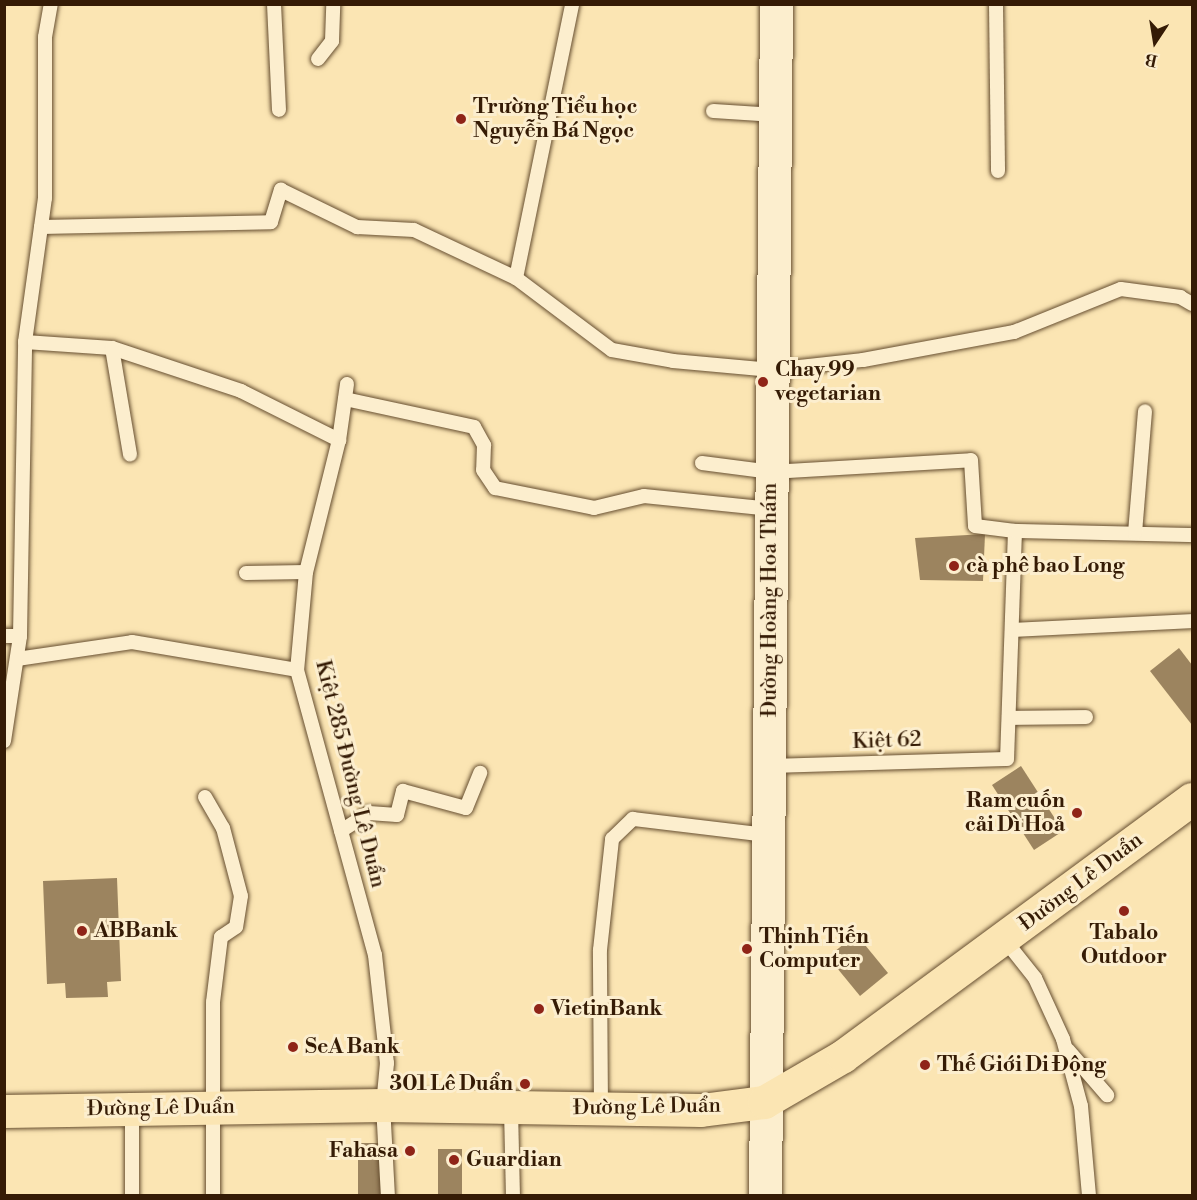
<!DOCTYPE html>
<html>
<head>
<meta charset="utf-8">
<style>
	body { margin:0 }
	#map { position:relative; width:1197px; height:1200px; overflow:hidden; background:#fbe5b3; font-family:"Libre Bodoni",serif }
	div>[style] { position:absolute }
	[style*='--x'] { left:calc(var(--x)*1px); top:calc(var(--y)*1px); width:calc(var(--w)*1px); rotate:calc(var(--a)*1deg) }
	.building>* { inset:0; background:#9c845f }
	.roads { filter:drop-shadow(0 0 2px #664e30) drop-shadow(0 0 2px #664e30) }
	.lane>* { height:14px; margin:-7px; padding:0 7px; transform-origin:7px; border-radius:7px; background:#fceece }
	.secondary>* { height:33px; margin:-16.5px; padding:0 16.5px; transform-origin:16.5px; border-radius:16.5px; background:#fceece }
	.primary>* { height:33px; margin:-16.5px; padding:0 16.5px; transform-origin:16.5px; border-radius:16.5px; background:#fbe5b3 }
	.dots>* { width:16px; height:16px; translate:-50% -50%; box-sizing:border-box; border:3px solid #fceece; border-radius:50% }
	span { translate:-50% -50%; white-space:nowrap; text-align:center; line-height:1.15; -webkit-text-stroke:6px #fceece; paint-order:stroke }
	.poi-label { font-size:21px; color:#351b05; font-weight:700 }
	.left { translate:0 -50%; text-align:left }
	.right { translate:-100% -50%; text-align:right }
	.street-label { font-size:21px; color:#351b05 }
	.frame { position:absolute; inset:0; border:6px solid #351b05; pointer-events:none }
	.north { position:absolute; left:1125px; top:12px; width:60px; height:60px; -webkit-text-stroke:4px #fceece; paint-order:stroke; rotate:192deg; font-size:16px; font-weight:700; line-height:24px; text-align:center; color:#351b05 }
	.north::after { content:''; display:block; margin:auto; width:21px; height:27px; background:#351b05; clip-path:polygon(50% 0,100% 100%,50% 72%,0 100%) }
</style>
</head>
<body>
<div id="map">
	<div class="building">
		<div style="clip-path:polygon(985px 534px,983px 581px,920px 580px,915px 538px)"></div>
		<div style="clip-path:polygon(1179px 648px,1192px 665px,1192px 725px,1150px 671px)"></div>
		<div style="clip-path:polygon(1021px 766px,1063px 831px,1034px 850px,992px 785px)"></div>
		<div style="clip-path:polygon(117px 878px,121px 981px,107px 982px,108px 997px,66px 998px,65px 983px,47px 984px,43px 881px)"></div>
		<div style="clip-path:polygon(856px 934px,888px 973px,860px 996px,828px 957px)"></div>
		<div style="clip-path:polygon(358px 1143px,391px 1143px,390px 1196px,358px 1196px)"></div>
		<div style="clip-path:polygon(438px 1149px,462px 1149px,462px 1196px,438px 1196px)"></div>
	</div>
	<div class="roads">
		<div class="lane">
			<div style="--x:274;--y:4;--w:106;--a:87.3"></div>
			<div style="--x:996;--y:4;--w:167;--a:89.3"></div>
			<div style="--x:318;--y:59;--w:23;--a:-52"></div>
			<div style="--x:332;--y:41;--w:37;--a:-88"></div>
			<div style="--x:713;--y:111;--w:63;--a:3.6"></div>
			<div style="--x:41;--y:227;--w:230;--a:-1.2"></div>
			<div style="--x:271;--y:222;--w:34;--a:-73"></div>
			<div style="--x:281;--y:190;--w:85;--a:26"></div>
			<div style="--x:357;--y:227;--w:57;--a:3"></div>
			<div style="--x:414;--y:230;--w:113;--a:25.2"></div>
			<div style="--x:516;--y:278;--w:120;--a:36.9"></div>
			<div style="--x:612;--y:350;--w:62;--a:10.2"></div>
			<div style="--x:673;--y:361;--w:99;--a:5.2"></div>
			<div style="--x:772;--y:370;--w:92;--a:-6.3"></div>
			<div style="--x:863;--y:360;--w:154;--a:-10.5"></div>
			<div style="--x:1014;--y:332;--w:115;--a:-21.9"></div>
			<div style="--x:1121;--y:289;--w:60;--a:7.7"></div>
			<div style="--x:1180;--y:297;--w:14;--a:30"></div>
			<div style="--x:516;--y:278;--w:280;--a:-78.4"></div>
			<div style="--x:25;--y:342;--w:87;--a:3.9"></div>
			<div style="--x:112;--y:348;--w:136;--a:18.4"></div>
			<div style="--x:241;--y:391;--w:110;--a:26.6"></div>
			<div style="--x:112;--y:348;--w:108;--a:80.4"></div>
			<div style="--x:347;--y:384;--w:57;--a:98.1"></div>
			<div style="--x:339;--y:440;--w:136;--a:104"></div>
			<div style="--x:306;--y:572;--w:98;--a:95.2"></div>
			<div style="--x:297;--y:670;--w:295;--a:74.7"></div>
			<div style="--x:375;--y:955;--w:109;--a:83.7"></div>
			<div style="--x:387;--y:1063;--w:42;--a:95.4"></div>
			<div style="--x:383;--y:1105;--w:91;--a:86.9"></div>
			<div style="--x:345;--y:399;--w:132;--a:12.2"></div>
			<div style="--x:474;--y:427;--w:21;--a:61"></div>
			<div style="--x:484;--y:445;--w:25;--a:92"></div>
			<div style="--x:483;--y:470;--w:22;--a:56"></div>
			<div style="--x:495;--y:488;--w:101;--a:11.4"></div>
			<div style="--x:594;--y:508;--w:51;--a:-13.5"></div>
			<div style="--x:644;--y:496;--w:128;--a:5.8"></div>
			<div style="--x:702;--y:463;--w:70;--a:7.4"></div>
			<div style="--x:771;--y:472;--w:200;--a:-3.4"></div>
			<div style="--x:971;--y:460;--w:66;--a:86.5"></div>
			<div style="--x:975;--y:526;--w:40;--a:7.1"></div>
			<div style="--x:1015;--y:531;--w:228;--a:92"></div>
			<div style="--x:1007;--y:759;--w:238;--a:178.3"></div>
			<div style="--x:1015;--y:531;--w:177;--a:1.3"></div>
			<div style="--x:1135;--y:533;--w:122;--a:-85.3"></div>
			<div style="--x:246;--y:573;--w:60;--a:-1"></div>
			<div style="--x:1014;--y:630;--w:178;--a:-2.9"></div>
			<div style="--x:4;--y:636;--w:16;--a:0"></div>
			<div style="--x:17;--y:659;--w:116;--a:-8.4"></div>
			<div style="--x:132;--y:642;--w:167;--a:9.6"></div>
			<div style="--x:1009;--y:718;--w:77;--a:-0.7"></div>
			<div style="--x:4;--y:741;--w:106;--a:-81.3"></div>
			<div style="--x:20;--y:636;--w:294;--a:-89"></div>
			<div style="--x:25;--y:342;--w:145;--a:-82.1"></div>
			<div style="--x:45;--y:198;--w:161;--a:-90"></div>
			<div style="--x:45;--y:37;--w:34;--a:-80"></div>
			<div style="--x:205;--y:797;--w:36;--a:60"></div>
			<div style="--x:223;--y:828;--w:70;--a:75.2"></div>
			<div style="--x:241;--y:896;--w:31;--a:99"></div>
			<div style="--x:236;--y:927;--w:18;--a:146"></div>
			<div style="--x:221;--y:937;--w:65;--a:97"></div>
			<div style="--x:213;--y:1002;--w:194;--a:90"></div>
			<div style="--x:341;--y:831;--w:33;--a:-33"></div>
			<div style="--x:369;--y:813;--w:28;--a:4"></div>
			<div style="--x:397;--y:815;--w:25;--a:-76"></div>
			<div style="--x:403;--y:791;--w:65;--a:15.1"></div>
			<div style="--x:466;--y:808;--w:38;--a:-68"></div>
			<div style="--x:1004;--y:939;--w:50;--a:51.5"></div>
			<div style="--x:1035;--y:978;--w:67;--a:65.3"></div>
			<div style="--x:1063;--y:1039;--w:69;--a:75"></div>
			<div style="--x:1081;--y:1106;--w:90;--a:84.9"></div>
			<div style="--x:1068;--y:1050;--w:60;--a:49.1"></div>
			<div style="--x:132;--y:1109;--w:87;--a:90"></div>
			<div style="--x:511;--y:1109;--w:87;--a:88.7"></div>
			<div style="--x:601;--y:1109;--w:159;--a:-90.4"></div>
			<div style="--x:600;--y:950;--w:112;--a:-83.8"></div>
			<div style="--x:612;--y:839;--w:29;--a:-44"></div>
			<div style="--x:633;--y:819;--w:136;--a:6.8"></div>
		</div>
		<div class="secondary">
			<div style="--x:765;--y:1196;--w:1192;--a:-89.47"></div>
		</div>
		<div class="primary">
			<div style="--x:4;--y:1111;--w:379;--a:-0.9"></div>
			<div style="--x:383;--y:1105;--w:318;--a:0.9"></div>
			<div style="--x:701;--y:1110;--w:64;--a:-7.2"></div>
			<div style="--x:764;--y:1102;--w:91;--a:-30.2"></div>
			<div style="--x:843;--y:1056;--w:433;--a:-36.4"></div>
		</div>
	</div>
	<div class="dots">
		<div style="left:461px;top:119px;background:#8f2418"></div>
		<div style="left:763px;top:382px;background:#8f2418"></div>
		<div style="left:954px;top:566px;background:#8f2418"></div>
		<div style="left:1077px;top:813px;background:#8f2418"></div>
		<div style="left:1124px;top:911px;background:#8f2418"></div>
		<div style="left:82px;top:931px;background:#8f2418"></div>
		<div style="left:747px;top:949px;background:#8f2418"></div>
		<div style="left:539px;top:1009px;background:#8f2418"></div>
		<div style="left:293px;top:1047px;background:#8f2418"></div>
		<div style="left:925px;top:1065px;background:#8f2418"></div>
		<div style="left:525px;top:1084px;background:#8f2418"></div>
		<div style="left:410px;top:1151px;background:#8f2418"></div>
		<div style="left:454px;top:1160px;background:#8f2418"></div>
	</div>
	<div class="poi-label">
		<span class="left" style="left:473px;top:119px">Trường Tiểu học<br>Nguyễn Bá Ngọc</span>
		<span class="left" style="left:775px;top:382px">Chay 99<br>vegetarian</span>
		<span class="left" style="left:966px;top:566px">cà phê bao Long</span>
		<span class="right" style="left:1065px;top:813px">Ram cuốn<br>cải Dì Hoả</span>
		<span class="left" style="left:94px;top:931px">ABBank</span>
		<span style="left:1124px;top:945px">Tabalo<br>Outdoor</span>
		<span class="left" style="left:759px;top:949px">Thịnh Tiến<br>Computer</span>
		<span class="left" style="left:551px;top:1009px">VietinBank</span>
		<span class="left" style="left:305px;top:1047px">SeA Bank</span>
		<span class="left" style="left:937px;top:1065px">Thế Giới Di Động</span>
		<span class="right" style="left:513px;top:1084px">301 Lê Duẩn</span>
		<span class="right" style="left:398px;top:1151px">Fahasa</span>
		<span class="left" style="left:466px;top:1160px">Guardian</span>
	</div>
	<div class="street-label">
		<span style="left:770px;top:600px;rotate:-90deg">Đường Hoàng Hoa Thám</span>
		<span style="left:887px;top:741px;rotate:-2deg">Kiệt 62</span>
		<span style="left:350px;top:774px;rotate:76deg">Kiệt 285 Đường Lê Duẩn</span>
		<span style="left:1081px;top:882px;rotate:-37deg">Đường Lê Duẩn</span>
		<span style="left:647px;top:1107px;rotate:-1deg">Đường Lê Duẩn</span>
		<span style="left:161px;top:1108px;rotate:-1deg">Đường Lê Duẩn</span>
	</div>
	<div class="frame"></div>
	<div class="north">B</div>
</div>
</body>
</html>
